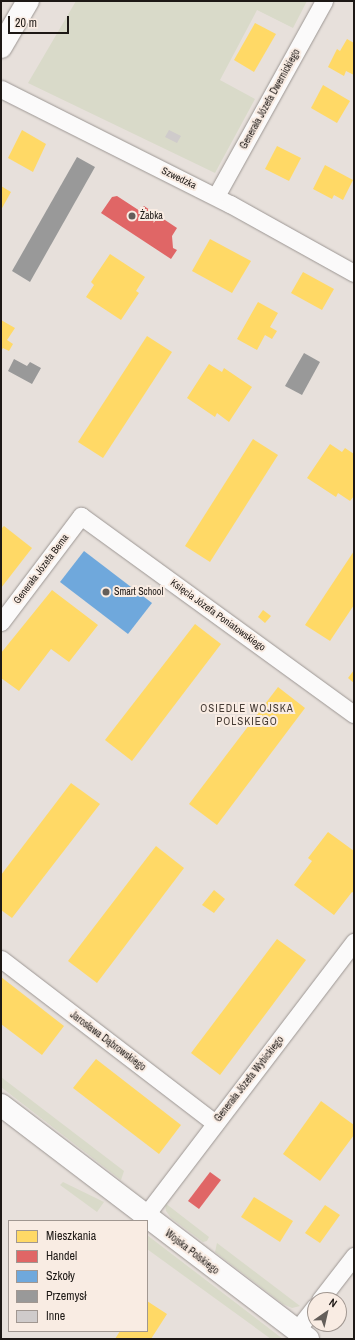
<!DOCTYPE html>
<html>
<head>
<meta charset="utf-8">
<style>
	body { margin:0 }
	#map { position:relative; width:355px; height:1340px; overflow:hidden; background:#e7e0db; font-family:"Archivo Narrow",sans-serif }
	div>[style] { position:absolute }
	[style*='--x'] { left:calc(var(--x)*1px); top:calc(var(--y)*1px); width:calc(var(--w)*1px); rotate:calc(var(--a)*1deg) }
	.green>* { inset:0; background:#d9dac9 }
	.homes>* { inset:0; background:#ffd966 }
	.shops>* { inset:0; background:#e06666 }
	.schools>* { inset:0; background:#6fa8dc }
	.industry>* { inset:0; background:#999 }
	.building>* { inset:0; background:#cfcbcb }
	.roads { filter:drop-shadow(0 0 1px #9c9693) drop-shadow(0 0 1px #9c9693) }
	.street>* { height:17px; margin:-8.5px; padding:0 8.5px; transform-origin:8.5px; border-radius:8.5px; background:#fbfafa }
	.secondary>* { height:22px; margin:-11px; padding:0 11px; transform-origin:11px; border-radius:11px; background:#fbfafa }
	.dots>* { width:11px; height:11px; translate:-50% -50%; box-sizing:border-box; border:2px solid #f9ece3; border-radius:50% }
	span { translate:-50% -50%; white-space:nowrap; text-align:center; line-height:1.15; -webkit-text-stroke:4px #f9ece3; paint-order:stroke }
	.street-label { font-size:10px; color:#1d1815 }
	.poi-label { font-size:10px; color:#1d1815 }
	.left { translate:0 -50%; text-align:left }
	.neighbourhood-label { font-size:11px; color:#473d36; letter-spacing:1px }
	.frame { position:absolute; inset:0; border:2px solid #1d1815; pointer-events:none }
	.legend { position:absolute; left:8px; top:1220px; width:140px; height:112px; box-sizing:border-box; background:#f9ece3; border:1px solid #a19791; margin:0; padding:5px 7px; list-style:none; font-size:12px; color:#1d1815 }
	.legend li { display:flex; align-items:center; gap:8px; height:20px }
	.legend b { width:20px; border:1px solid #a19791 }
	.north { position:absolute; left:307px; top:1292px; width:40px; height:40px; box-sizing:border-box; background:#f9ece3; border:1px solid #a19791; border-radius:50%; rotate:34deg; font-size:11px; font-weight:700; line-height:16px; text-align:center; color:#1d1815 }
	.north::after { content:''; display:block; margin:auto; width:14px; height:18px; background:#645e5a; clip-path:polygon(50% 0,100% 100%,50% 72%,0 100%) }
	.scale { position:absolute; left:8px; top:16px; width:61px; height:18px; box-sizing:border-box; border:2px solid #1d1815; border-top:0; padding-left:5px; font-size:12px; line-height:14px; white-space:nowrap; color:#1d1815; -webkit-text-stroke:3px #f9ece3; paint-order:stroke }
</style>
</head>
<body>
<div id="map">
	<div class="green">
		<div style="clip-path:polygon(76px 1px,307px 1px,293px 28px,257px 10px,220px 80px,255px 99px,215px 173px,28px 83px)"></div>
		<div style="clip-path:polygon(1px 1077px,124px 1171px,121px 1180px,1px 1087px)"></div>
		<div style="clip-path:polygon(63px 1182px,104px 1202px,97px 1212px,60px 1185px)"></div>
		<div style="clip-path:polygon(165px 1203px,209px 1237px,207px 1241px,203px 1242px,171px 1218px,166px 1211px)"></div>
		<div style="clip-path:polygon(147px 1235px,283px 1339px,271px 1339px,147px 1249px)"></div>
		<div style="clip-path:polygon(217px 1243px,300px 1306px,292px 1308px,283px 1304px,215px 1252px)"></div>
	</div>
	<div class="homes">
		<div style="clip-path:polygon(255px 23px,276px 34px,254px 72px,234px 60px)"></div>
		<div style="clip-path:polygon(347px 39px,354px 43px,354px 75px,346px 71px,344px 76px,328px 67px,337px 49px,340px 51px)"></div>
		<div style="clip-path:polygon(323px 85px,350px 101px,337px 123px,311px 108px)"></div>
		<div style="clip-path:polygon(22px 130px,46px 144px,33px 172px,8px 158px)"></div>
		<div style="clip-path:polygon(277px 146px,301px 158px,289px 181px,265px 169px)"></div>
		<div style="clip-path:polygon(325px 165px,353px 180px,343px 200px,334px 195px,332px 199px,313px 189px)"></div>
		<div style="clip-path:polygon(1px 186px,11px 192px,1px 210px)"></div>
		<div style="clip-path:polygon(210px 239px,251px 261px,232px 293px,192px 271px)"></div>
		<div style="clip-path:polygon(110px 254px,145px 277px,136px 291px,139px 293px,121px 320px,86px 297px,94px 285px,91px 282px)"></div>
		<div style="clip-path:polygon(303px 272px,334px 289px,322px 310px,291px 293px)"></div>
		<div style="clip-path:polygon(258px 302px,278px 313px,270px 327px,277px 331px,272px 339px,265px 335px,257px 350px,237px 339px)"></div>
		<div style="clip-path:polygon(1px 320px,15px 328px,7px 340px,13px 344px,9px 351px,3px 348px,1px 351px)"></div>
		<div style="clip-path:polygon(147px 336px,172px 352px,103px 458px,78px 442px)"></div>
		<div style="clip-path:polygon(209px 364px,222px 372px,224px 368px,252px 387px,229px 422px,217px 413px,215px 417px,187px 398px)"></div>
		<div style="clip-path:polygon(253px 439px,278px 455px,210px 562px,185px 546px)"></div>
		<div style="clip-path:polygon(330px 444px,342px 452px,345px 448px,354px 454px,354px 496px,350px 501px,338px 493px,336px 497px,307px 478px)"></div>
		<div style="clip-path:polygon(4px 526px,32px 548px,1px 588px,1px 529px)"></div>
		<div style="clip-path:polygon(354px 551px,354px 605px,330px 641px,305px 625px)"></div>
		<div style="clip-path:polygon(52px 590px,98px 625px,69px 662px,51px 649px,19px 691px,1px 678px,1px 653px)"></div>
		<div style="clip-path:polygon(263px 610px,271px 616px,265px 623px,258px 617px)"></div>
		<div style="clip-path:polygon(195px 624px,221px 644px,132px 761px,105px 740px)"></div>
		<div style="clip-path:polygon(354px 670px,354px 683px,348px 678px)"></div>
		<div style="clip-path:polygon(278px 687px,305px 708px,217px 825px,189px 804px)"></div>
		<div style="clip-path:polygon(71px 783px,100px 804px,12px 918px,1px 910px,1px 875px)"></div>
		<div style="clip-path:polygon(328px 832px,354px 851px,354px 893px,352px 892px,334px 915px,294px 885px,312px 861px,308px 858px)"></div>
		<div style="clip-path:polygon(156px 846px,184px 868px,97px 983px,68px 961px)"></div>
		<div style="clip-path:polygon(214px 890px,225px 899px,214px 913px,202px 905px)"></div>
		<div style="clip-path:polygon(277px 939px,306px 960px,220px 1075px,191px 1053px)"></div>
		<div style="clip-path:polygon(1px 977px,64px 1026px,42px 1055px,1px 1024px)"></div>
		<div style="clip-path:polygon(96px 1059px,181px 1125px,159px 1154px,73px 1088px)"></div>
		<div style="clip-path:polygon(321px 1101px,354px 1125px,354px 1135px,320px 1181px,283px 1154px)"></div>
		<div style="clip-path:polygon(254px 1197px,293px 1221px,280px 1242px,241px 1217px)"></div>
		<div style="clip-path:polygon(325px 1205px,340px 1215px,320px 1243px,305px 1233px)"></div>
		<div style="clip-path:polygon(147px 1301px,167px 1314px,151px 1339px,115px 1339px,120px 1331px,147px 1331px)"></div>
	</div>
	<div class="shops">
		<div style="clip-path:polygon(117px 196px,140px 211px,144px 206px,177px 228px,172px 236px,173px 248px,177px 250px,171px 259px,101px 213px,112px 197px)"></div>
		<div style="clip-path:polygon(210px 1172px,221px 1180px,199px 1209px,188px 1201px)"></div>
	</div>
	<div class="schools">
		<div style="clip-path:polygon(84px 551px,152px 603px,128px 634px,60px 582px)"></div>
	</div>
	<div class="industry">
		<div style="clip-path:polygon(77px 157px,95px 167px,30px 282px,12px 271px)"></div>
		<div style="clip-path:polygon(304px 353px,320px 362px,302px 395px,285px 386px)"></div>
		<div style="clip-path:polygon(14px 359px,27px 366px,30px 362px,41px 368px,32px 384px,8px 371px)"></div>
	</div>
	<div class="building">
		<div style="clip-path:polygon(169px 130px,181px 136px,177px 143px,165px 137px)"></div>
	</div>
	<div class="roads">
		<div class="street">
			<div style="--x:1;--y:89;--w:256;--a:26.7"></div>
			<div style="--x:230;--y:204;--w:142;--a:29.1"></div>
			<div style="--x:216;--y:196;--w:223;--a:-61"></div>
			<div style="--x:1;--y:622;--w:133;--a:-53"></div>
			<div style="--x:81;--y:516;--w:337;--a:36"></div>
			<div style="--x:1;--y:959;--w:270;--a:37.5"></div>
			<div style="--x:145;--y:1216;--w:345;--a:-52.7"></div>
			<div style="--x:320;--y:1300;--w:56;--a:-52.3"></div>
			<div style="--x:296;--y:1331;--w:31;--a:-52"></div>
		</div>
		<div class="secondary">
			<div style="--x:1;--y:47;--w:53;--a:-59.6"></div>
			<div style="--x:1;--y:1105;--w:386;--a:37.3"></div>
		</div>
	</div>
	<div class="dots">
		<div style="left:132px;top:216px;background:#645e5a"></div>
		<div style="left:106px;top:592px;background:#645e5a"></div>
	</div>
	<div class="street-label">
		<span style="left:270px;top:99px;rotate:-61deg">Generała Józefa Dwernickiego</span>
		<span style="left:179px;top:178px;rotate:26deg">Szwedzka</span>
		<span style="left:41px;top:569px;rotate:-53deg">Generała Józefa Bema</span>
		<span style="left:218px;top:615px;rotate:36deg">Księcia Józefa Poniatowskiego</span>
		<span style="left:108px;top:1041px;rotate:37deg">Jarosława Dąbrowskiego</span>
		<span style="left:249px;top:1079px;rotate:-52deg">Generała Józefa Wybickiego</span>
		<span style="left:192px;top:1252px;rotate:38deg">Wojska Polskiego</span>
	</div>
	<div class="poi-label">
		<span class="left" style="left:140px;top:216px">Żabka</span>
		<span class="left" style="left:114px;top:592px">Smart School</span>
	</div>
	<div class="neighbourhood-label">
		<span style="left:247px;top:715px">OSIEDLE WOJSKA<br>POLSKIEGO</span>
	</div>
	<div class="frame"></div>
	<ul class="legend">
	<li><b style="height:11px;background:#ffd966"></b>Mieszkania</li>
	<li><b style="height:11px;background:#e06666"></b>Handel</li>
	<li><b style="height:11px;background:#6fa8dc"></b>Szkoły</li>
	<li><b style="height:11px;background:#999"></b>Przemysł</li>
	<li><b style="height:11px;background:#cfcbcb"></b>Inne</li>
	</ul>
	<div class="north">N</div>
	<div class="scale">20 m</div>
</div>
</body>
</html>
